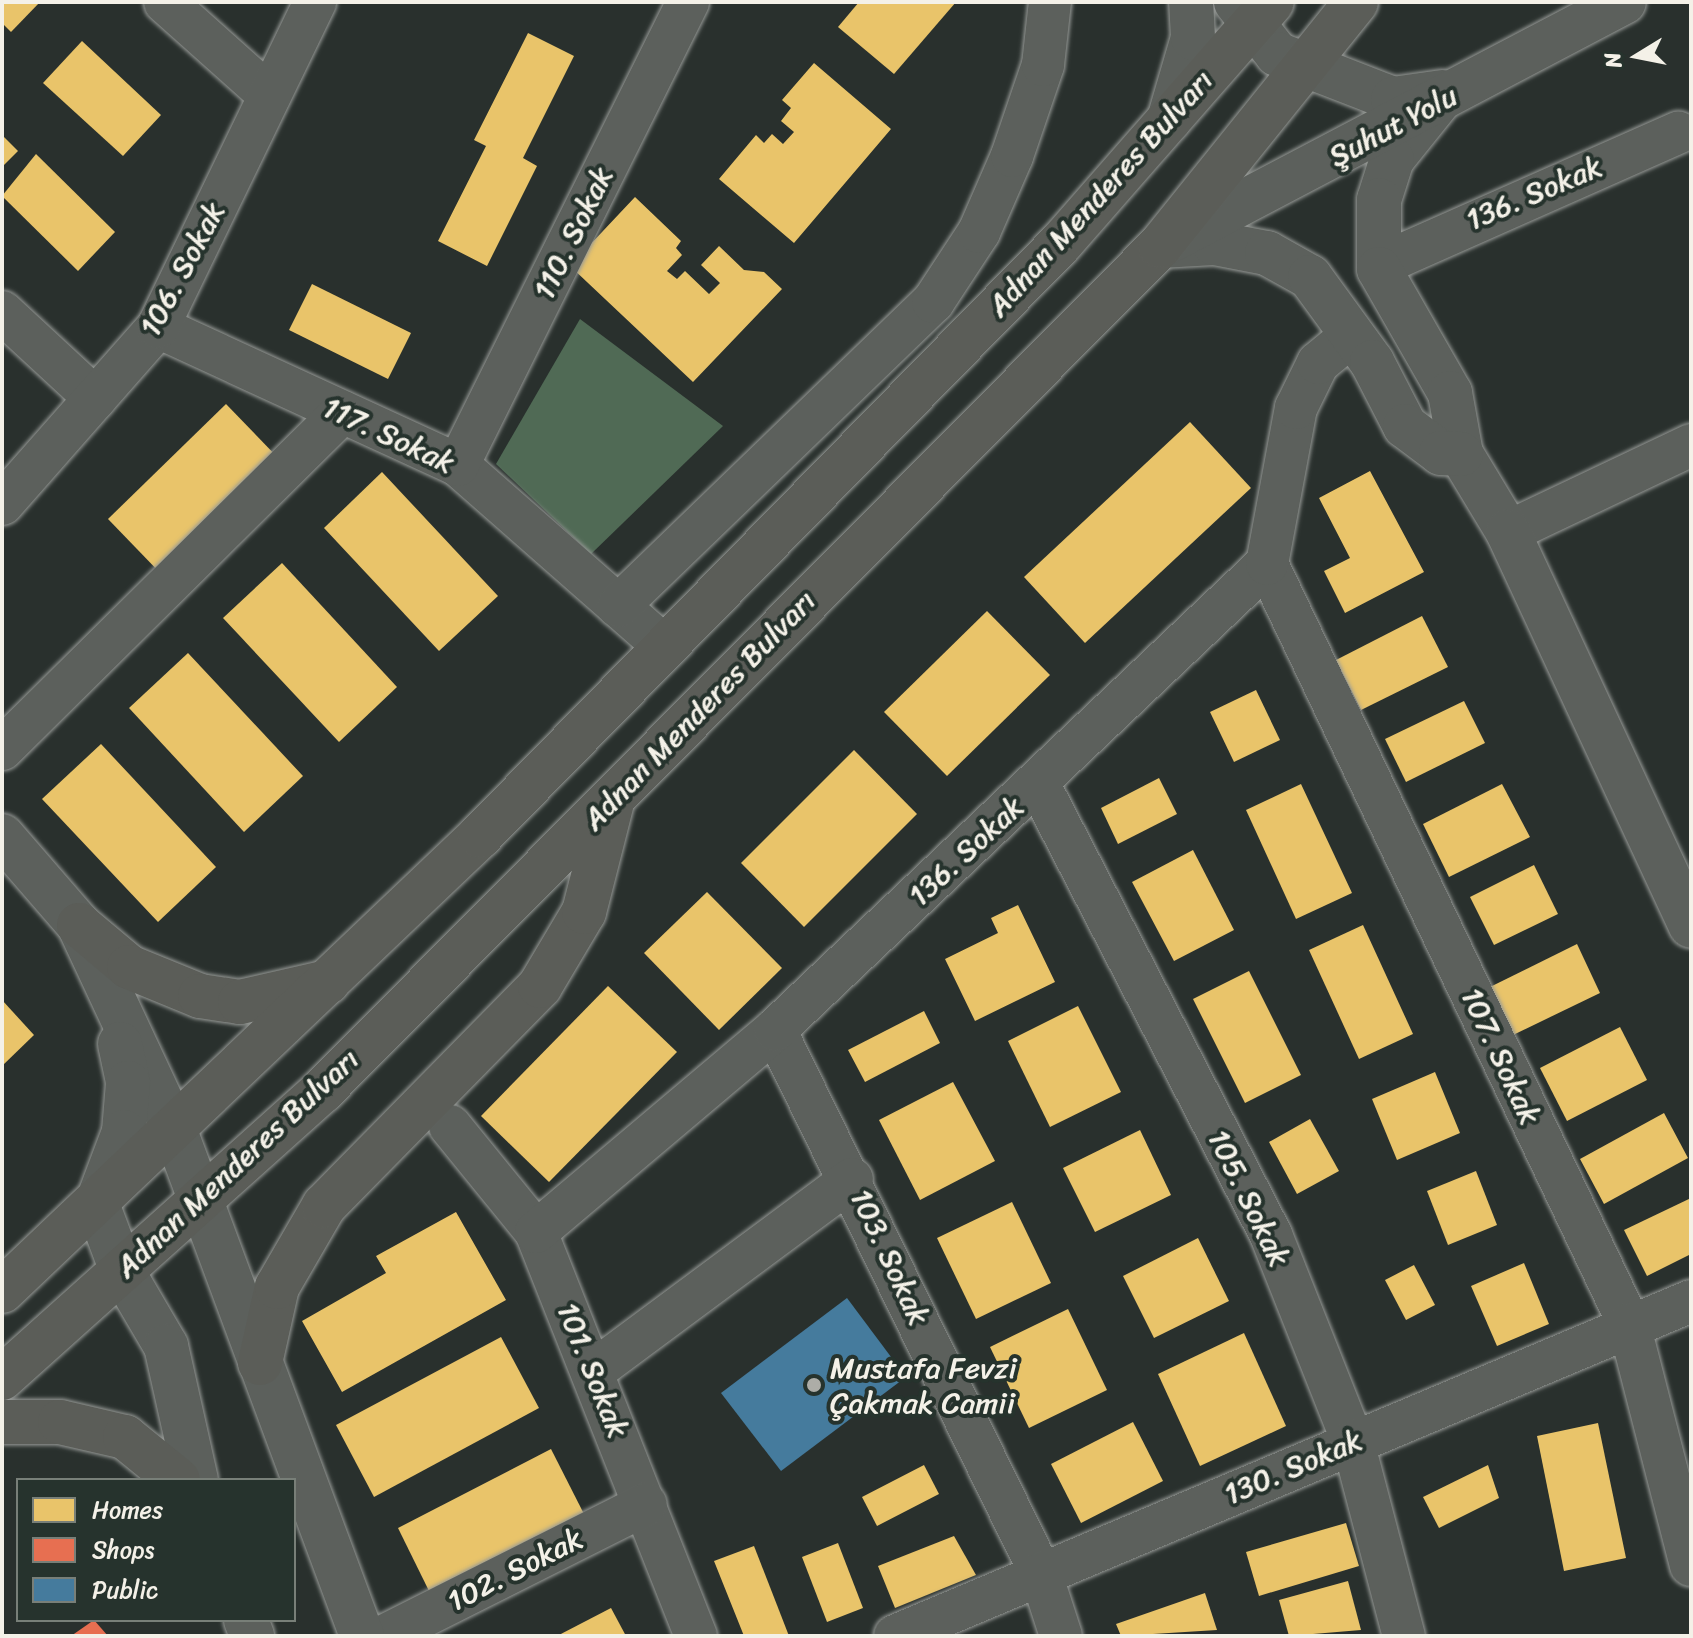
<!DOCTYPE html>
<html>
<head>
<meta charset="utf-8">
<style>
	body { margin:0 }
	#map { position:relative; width:1693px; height:1638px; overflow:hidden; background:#29302d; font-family:Sriracha,sans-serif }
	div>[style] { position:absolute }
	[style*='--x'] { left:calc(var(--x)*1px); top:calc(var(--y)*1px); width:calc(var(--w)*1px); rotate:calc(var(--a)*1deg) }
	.green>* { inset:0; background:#506a55 }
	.homes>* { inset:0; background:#e9c46a }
	.shops>* { inset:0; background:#e76f51 }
	.public>* { inset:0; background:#457b9d }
	.roads { filter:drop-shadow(0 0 2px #969996) drop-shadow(0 0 2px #969996) }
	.minor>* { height:42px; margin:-21px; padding:0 21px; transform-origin:21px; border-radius:21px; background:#5c605c }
	.tertiary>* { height:44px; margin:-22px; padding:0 22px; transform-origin:22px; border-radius:22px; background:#5c605c }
	.secondary>* { height:44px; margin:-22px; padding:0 22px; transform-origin:22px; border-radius:22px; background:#5c605c }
	.primary>* { height:44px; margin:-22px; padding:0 22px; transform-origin:22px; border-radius:22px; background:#5b5d58 }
	.dots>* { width:22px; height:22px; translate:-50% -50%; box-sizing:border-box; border:4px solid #26332d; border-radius:50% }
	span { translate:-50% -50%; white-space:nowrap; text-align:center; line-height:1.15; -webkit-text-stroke:8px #26332d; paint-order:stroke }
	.street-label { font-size:30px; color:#f4f1e8 }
	.poi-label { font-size:30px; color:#f4f1e8 }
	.left { translate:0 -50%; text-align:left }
	.frame { position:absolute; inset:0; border:4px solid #f4f1e8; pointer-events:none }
	.legend { position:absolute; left:16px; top:1478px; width:280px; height:144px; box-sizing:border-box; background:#26332d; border:2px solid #787f78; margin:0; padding:10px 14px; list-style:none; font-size:24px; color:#f4f1e8 }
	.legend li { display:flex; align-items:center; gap:16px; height:40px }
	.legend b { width:40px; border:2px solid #787f78 }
	.north { position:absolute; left:1597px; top:16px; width:80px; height:80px; -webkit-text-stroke:6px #26332d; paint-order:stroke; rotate:260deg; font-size:22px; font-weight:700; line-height:32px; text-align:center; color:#f4f1e8 }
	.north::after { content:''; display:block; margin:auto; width:28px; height:36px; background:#f4f1e8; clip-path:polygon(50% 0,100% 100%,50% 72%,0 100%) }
</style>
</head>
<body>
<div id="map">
	<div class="green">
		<div style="clip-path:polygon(580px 319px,723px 426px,591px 554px,496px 464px)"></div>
	</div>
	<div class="homes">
		<div style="clip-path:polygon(2px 2px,40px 2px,11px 32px,2px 23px)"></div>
		<div style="clip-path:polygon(859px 2px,956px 2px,894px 74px,838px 27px)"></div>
		<div style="clip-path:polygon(528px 33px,574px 56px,523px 158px,537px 166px,487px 266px,438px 241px,486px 146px,474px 140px)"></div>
		<div style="clip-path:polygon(82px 41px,161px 115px,123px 156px,43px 83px)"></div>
		<div style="clip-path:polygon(814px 63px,891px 129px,794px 243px,719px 179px,756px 135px,764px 143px,772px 134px,783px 144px,794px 132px,781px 121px,791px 108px,782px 100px)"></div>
		<div style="clip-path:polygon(2px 135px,18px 151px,2px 167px)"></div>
		<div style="clip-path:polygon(36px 154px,115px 232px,78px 271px,2px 196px)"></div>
		<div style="clip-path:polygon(635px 197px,681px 241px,676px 248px,682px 255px,667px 271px,677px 279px,685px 271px,709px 294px,720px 283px,701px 265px,719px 246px,744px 270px,764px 272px,782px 289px,693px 382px,570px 266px)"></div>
		<div style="clip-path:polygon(312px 284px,411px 333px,388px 379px,289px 330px)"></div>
		<div style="clip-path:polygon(226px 404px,282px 462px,164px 577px,108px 519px)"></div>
		<div style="clip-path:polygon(1190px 422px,1251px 488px,1085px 643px,1024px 577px)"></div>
		<div style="clip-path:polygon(1370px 471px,1424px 572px,1345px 613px,1324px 571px,1350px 558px,1319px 498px)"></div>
		<div style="clip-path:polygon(382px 472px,498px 596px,439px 651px,324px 528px)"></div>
		<div style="clip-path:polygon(282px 563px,397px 687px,339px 742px,223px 618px)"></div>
		<div style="clip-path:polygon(987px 611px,1050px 675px,947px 776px,884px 712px)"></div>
		<div style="clip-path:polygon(1422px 616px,1448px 667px,1361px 710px,1336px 660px)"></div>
		<div style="clip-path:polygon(188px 653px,303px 776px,244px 832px,129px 708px)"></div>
		<div style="clip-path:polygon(1256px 690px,1280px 740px,1234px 762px,1210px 712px)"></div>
		<div style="clip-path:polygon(1464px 701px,1485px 743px,1406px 782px,1385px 739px)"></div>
		<div style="clip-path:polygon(101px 744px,216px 867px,158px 922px,42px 799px)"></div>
		<div style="clip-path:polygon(854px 750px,917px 814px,804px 927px,741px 863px)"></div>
		<div style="clip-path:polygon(1159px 778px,1177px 814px,1118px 844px,1101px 808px)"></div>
		<div style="clip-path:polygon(1301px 784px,1352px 893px,1296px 919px,1246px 810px)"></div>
		<div style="clip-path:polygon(1502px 784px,1530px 837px,1449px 877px,1423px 824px)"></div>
		<div style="clip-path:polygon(1193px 850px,1234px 930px,1174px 961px,1132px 882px)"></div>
		<div style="clip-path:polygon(1534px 865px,1558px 914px,1494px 945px,1470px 897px)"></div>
		<div style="clip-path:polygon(707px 892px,782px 968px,719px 1030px,644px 953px)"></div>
		<div style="clip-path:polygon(1018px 905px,1055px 982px,975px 1021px,945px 959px,998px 933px,991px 918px)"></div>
		<div style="clip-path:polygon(1363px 925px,1413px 1034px,1359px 1059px,1309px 950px)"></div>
		<div style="clip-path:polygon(1577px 944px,1600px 993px,1513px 1035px,1490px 987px)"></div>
		<div style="clip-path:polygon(1249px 971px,1301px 1075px,1245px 1103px,1193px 999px)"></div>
		<div style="clip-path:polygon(608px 986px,677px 1052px,549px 1182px,481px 1116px)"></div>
		<div style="clip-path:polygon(2px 1000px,34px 1035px,2px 1066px)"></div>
		<div style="clip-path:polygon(1078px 1006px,1121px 1092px,1050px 1127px,1008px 1041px)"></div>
		<div style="clip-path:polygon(924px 1011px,940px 1043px,865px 1082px,848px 1050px)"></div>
		<div style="clip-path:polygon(1620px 1027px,1647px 1080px,1567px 1121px,1540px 1068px)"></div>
		<div style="clip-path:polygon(1435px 1072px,1460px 1133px,1397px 1160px,1372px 1099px)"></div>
		<div style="clip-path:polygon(953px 1082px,995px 1161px,920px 1200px,879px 1120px)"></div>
		<div style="clip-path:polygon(1664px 1113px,1688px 1158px,1604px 1204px,1580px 1159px)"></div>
		<div style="clip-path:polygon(1310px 1119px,1339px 1171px,1297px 1194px,1269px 1142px)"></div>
		<div style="clip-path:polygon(1140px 1130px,1171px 1195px,1095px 1232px,1063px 1168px)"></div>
		<div style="clip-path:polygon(1476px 1171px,1497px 1225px,1448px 1245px,1427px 1191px)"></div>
		<div style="clip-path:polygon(1691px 1198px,1691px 1254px,1647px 1276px,1624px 1230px)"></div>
		<div style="clip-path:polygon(1012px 1202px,1051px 1283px,976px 1319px,937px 1238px)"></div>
		<div style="clip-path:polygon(456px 1212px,506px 1300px,342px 1392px,302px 1321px,386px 1273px,376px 1256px)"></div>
		<div style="clip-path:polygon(1198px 1238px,1229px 1301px,1154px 1338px,1123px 1276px)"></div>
		<div style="clip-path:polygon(1524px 1263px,1549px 1324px,1497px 1346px,1471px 1286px)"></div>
		<div style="clip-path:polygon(1414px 1265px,1435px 1305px,1406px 1320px,1385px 1280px)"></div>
		<div style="clip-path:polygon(1068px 1309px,1107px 1390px,1029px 1428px,990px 1347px)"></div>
		<div style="clip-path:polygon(1244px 1333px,1286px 1426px,1200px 1466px,1158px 1374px)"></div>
		<div style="clip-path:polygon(501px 1337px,539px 1408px,374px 1497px,336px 1425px)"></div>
		<div style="clip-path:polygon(1133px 1422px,1163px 1481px,1081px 1523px,1051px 1464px)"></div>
		<div style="clip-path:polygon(1598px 1423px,1626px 1558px,1564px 1571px,1537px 1436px)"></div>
		<div style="clip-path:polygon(551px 1449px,585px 1516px,431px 1595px,398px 1528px)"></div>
		<div style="clip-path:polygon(924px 1465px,939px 1494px,877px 1526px,862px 1497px)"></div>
		<div style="clip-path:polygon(1488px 1465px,1499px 1498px,1439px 1528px,1423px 1497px)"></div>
		<div style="clip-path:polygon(1346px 1523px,1359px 1566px,1259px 1596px,1246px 1552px)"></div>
		<div style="clip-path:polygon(954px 1536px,976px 1575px,895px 1608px,878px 1566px)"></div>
		<div style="clip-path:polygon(838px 1543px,863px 1608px,827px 1622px,802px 1557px)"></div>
		<div style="clip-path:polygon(754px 1546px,789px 1636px,744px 1636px,714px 1561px)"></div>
		<div style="clip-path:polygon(1348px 1581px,1361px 1630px,1289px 1636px,1279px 1600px)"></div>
		<div style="clip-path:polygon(1205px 1593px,1217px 1630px,1121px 1636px,1116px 1624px)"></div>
		<div style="clip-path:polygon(611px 1608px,626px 1636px,557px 1636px)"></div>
	</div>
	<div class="shops">
		<div style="clip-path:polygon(94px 1620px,108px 1636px,71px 1636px)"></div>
	</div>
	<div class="public">
		<div style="clip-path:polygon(847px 1298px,906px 1377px,781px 1471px,721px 1393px)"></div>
	</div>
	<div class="roads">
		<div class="minor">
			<div style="--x:165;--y:2;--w:140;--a:41.8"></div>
			<div style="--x:1393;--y:259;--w:312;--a:-23.9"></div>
			<div style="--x:2;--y:312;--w:127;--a:42.8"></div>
			<div style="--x:158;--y:327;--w:330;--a:24.7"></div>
			<div style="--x:458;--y:465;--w:276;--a:41.3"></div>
			<div style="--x:458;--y:465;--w:517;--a:-63.58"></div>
			<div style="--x:2;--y:504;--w:236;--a:-48.6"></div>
			<div style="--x:158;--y:327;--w:361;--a:-64.2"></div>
			<div style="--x:1508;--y:532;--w:203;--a:-25.4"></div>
			<div style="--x:1267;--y:564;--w:842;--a:64.53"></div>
			<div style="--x:1629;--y:1324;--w:249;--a:75.6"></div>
			<div style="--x:618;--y:606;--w:438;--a:-44"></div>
			<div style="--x:933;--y:302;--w:84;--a:-56.7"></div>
			<div style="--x:979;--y:232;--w:83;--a:-66.5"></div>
			<div style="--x:1012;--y:156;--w:96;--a:-71.2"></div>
			<div style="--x:1043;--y:65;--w:63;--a:-83.7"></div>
			<div style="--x:2;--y:749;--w:479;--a:-44.7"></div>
			<div style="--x:1038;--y:783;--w:509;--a:62.73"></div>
			<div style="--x:1271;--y:1235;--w:223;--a:68.4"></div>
			<div style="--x:1353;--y:1442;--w:201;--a:75.3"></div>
			<div style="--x:775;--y:1030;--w:606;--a:63.94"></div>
			<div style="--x:1041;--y:1574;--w:65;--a:72.1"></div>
			<div style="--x:450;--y:1126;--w:136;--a:50.9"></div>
			<div style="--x:536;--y:1232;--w:435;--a:68.4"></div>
			<div style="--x:536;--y:1232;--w:313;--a:-40.2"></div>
			<div style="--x:775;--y:1030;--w:678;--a:-43.45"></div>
			<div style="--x:1267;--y:564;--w:159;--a:-79.5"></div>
			<div style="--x:1296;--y:408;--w:50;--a:-63.9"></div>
			<div style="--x:1318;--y:363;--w:44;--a:-39.5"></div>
			<div style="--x:595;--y:1370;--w:320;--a:-36.6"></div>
			<div style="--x:384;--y:1636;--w:293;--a:-26.7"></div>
			<div style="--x:895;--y:1636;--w:864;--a:-22.82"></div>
		</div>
		<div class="tertiary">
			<div style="--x:1438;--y:102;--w:73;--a:128.9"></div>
			<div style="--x:1392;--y:159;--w:43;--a:107.6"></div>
			<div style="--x:1379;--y:200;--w:69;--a:90"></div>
			<div style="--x:1379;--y:269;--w:143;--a:60.2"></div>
			<div style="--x:1450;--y:393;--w:62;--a:79.8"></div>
			<div style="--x:1461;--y:454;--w:91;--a:58.9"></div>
			<div style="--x:1508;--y:532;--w:434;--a:65.1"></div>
			<div style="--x:1160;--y:246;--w:54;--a:-3.2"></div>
			<div style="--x:1214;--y:243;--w:54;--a:10.7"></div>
			<div style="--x:1267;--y:253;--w:49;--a:29.2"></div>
			<div style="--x:1310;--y:277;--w:105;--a:53.9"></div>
			<div style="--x:1372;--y:362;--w:72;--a:62.7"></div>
			<div style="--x:1405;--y:426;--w:45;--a:36.9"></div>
			<div style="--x:1441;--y:453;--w:20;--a:3"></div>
		</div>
		<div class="secondary">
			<div style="--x:1236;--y:2;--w:66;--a:51.7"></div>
			<div style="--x:1277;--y:54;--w:124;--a:21.2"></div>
			<div style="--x:1393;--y:99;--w:50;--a:-8"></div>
			<div style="--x:1169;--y:120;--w:85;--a:-73.7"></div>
			<div style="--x:1193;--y:38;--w:36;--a:-93"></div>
			<div style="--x:1160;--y:246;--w:524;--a:-27.74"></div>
			<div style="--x:2;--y:836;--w:118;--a:49.1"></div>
			<div style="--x:79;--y:925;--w:227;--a:65"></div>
			<div style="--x:175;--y:1131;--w:539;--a:69.68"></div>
			<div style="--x:120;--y:1044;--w:40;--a:78"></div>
			<div style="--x:128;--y:1083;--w:49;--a:94.7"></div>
			<div style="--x:124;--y:1132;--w:77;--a:110.6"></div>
			<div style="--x:97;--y:1204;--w:72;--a:69.5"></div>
			<div style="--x:122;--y:1271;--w:87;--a:59.6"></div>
			<div style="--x:166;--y:1346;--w:137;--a:77.4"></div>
			<div style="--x:246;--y:1620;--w:17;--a:69"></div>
		</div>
		<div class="primary">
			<div style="--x:79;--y:925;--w:65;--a:40"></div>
			<div style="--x:129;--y:967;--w:77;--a:22.2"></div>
			<div style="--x:200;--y:996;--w:40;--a:8.5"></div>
			<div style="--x:240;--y:1002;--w:90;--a:-12.8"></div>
			<div style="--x:2;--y:1291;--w:660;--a:-43.59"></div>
			<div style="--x:480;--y:836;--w:830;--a:-45.59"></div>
			<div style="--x:1061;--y:243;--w:320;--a:-48.8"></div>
			<div style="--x:260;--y:1363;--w:78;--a:-77.4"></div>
			<div style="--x:277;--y:1287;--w:94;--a:-59.9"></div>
			<div style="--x:324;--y:1206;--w:308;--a:-45.5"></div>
			<div style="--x:540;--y:986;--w:86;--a:-59.3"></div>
			<div style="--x:584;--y:912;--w:114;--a:-75.7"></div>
			<div style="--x:2;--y:1378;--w:430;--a:-41.9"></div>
			<div style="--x:322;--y:1091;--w:1190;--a:-45.24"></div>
			<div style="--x:1160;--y:246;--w:313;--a:-51.2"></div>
			<div style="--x:2;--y:1422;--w:58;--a:0"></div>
			<div style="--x:60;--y:1422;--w:67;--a:13"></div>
			<div style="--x:125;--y:1437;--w:68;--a:39.1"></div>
		</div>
	</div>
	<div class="dots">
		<div style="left:814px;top:1385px;background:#adada7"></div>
	</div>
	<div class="street-label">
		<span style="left:1393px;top:126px;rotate:-28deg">Şuhut Yolu</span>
		<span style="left:1100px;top:193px;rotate:-48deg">Adnan Menderes Bulvarı</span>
		<span style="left:1534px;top:193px;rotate:-23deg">136. Sokak</span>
		<span style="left:573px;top:233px;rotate:-64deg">110. Sokak</span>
		<span style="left:182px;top:269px;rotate:-62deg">106. Sokak</span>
		<span style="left:389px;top:435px;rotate:25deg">117. Sokak</span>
		<span style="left:699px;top:710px;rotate:-46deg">Adnan Menderes Bulvarı</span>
		<span style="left:966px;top:851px;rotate:-43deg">136. Sokak</span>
		<span style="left:1501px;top:1056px;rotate:65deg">107. Sokak</span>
		<span style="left:237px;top:1163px;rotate:-43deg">Adnan Menderes Bulvarı</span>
		<span style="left:1249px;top:1198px;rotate:64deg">105. Sokak</span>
		<span style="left:890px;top:1257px;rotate:65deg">103. Sokak</span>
		<span style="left:593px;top:1370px;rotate:68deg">101. Sokak</span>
		<span style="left:1293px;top:1467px;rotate:-23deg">130. Sokak</span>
		<span style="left:515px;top:1570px;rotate:-27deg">102. Sokak</span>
	</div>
	<div class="poi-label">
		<span class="left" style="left:830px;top:1385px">Mustafa Fevzi<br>Çakmak Camii</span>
	</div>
	<div class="frame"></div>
	<ul class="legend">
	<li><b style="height:22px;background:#e9c46a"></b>Homes</li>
	<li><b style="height:22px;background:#e76f51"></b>Shops</li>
	<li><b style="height:22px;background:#457b9d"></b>Public</li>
	</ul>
	<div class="north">N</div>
</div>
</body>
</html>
